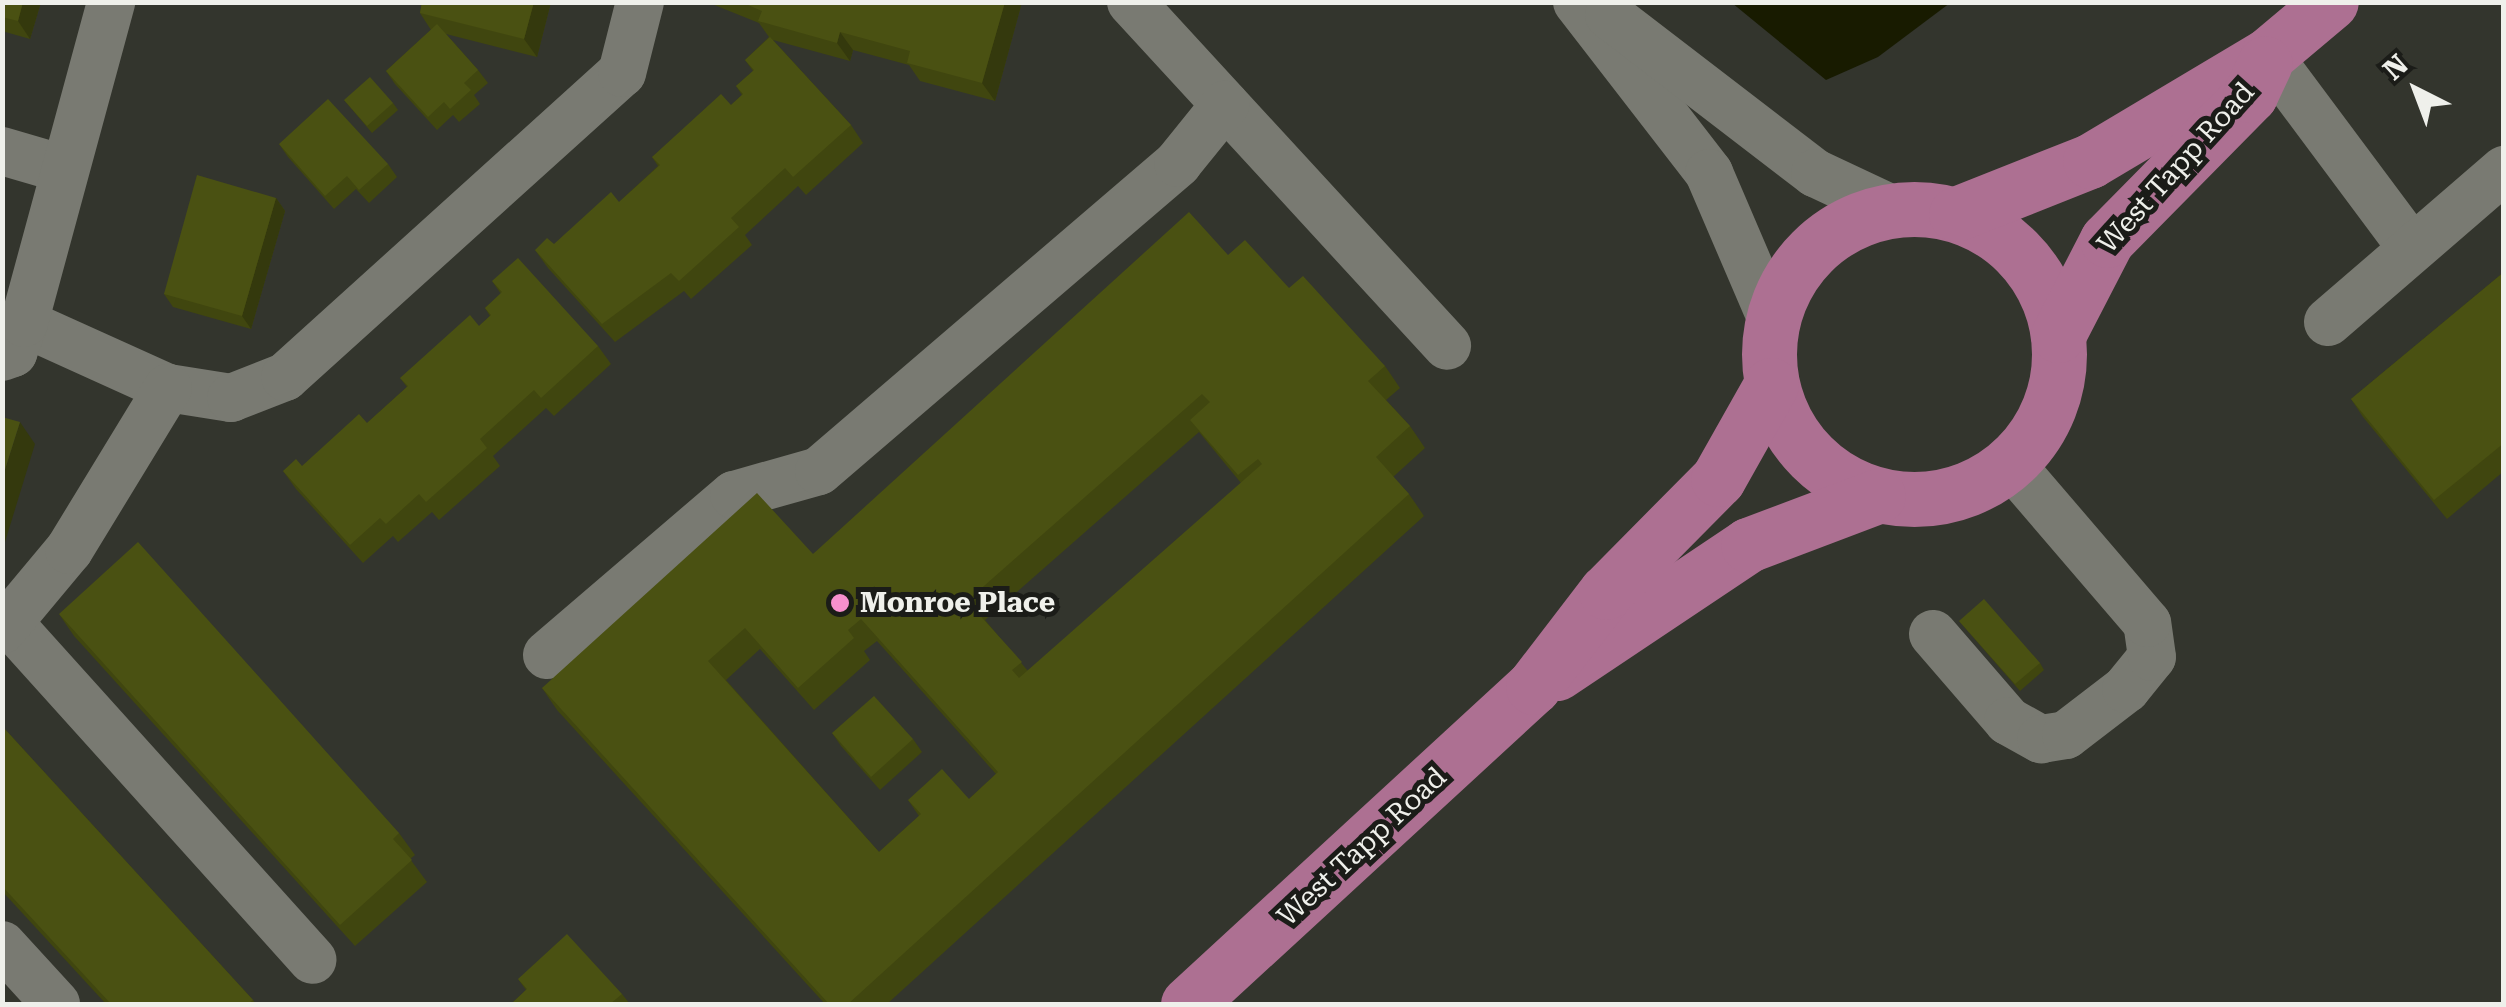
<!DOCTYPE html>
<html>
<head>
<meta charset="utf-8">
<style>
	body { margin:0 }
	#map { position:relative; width:2506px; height:1007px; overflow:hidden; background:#33352d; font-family:"Roboto Serif",serif }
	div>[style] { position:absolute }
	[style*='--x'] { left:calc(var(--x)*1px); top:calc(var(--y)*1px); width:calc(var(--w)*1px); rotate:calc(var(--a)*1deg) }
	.water>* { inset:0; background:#181b00 }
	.minor>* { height:48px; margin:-24px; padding:0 24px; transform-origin:24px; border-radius:24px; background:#797a72 }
	.major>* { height:55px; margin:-27.5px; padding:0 27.5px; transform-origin:27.5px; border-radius:27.5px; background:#ad7092 }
	.major>.ring { margin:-27.5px; padding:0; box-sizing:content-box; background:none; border:55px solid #ad7092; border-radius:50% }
	.wall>* { inset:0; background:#40460f }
	.shaded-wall>* { inset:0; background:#34390d }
	.building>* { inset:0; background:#4a5112 }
	.dots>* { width:28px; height:28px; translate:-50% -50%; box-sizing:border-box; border:5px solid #1b1c18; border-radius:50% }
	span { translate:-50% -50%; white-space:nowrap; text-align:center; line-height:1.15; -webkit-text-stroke:10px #1b1c18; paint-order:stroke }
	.street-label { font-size:28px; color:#eff0eb }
	.poi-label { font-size:28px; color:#eff0eb; font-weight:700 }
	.left { translate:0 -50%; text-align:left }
	.frame { position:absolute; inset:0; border:5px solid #eff0eb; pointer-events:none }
	.north { position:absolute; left:2366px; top:40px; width:100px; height:100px; -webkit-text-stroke:8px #1b1c18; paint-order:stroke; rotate:318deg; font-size:28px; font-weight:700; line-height:40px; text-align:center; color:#eff0eb }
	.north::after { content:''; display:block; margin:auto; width:35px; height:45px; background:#eff0eb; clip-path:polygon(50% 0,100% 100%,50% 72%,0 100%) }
</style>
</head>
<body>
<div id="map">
	<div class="water">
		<div style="clip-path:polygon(1732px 3px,1950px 3px,1878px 57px,1826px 80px)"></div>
	</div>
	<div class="minor">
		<div style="--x:1131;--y:2;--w:467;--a:47.4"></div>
		<div style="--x:1577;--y:2;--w:216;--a:52.3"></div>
		<div style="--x:1709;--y:173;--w:160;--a:66.8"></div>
		<div style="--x:1609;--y:15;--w:260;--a:37.5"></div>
		<div style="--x:1815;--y:173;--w:87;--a:25.1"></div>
		<div style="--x:2268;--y:55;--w:241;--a:53.3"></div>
		<div style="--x:2;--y:151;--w:64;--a:16.4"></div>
		<div style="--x:2328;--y:322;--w:233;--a:-40.8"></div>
		<div style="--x:24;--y:323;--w:158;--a:24.3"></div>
		<div style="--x:168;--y:388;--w:64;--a:9"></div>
		<div style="--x:231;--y:398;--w:58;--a:-21.3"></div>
		<div style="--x:285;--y:377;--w:454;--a:-42.1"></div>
		<div style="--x:622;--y:73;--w:73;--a:-75.8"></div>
		<div style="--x:2;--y:357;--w:12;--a:-20"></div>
		<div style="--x:13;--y:353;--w:32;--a:-70"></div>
		<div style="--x:24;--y:323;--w:333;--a:-74.8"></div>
		<div style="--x:2;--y:615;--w:464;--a:48"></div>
		<div style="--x:2;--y:630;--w:104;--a:-50.1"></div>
		<div style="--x:69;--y:550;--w:190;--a:-58.6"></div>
		<div style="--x:1933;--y:634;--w:115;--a:49.2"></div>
		<div style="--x:2008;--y:721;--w:38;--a:29"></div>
		<div style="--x:2041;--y:739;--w:25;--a:-9"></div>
		<div style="--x:2066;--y:735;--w:76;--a:-37.5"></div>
		<div style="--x:2126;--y:689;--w:41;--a:-50.9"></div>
		<div style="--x:2152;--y:657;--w:34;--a:-98"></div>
		<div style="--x:2147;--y:623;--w:211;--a:-130.6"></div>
		<div style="--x:547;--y:655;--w:246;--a:-40.6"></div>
		<div style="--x:734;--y:495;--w:88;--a:-15.8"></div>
		<div style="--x:819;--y:471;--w:473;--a:-40.6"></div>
		<div style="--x:1178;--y:163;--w:75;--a:-51"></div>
		<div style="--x:2;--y:945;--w:80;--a:47.5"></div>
	</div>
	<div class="major">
		<div class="ring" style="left:1769px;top:209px;width:235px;height:235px"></div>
		<div style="--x:1956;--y:214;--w:144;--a:-21.6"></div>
		<div style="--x:2090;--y:161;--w:207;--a:-30.8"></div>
		<div style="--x:2268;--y:55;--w:82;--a:-40.1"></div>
		<div style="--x:2058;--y:335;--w:107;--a:-62.7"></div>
		<div style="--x:2107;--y:240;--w:204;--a:-45.4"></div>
		<div style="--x:2250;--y:95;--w:35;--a:-65"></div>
		<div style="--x:1557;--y:673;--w:230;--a:-33.8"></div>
		<div style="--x:1748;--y:545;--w:139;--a:-20.7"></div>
		<div style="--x:1188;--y:1004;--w:469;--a:-42.6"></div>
		<div style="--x:1533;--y:687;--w:120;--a:-52.5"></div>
		<div style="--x:1606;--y:592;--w:159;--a:-45.3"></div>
		<div style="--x:1718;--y:479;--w:108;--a:-60.6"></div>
	</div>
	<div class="wall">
		<div style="clip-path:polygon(2px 2px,41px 2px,30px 39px,2px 31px)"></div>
		<div style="clip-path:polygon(422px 2px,551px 2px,537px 57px,446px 34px,478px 70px,488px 83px,474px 95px,480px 104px,459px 122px,453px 115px,437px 130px,395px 84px,386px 71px,431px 30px,420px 13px)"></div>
		<div style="clip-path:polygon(707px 2px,1022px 2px,995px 101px,920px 81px,909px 65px,853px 50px,850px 61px,773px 40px,851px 125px,863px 143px,806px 195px,798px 186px,745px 235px,752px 245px,691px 299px,684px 291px,615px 342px,548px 268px,535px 250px,554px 244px,619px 202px,658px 166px,652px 157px,731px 105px,742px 95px,736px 86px,753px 71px,745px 60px,769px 37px,759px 23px)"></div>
		<div style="clip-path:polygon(344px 100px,393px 103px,398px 110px,372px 133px)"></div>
		<div style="clip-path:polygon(279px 144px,388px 164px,397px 177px,369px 203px,356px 189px,334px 209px,288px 157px)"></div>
		<div style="clip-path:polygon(276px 198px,285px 211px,251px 329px,173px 307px,164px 294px)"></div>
		<div style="clip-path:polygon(evenodd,1228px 255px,1289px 288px,1385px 366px,1400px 388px,1386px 400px,1410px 426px,1425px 448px,1393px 477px,1409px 494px,1424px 516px,887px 1004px,825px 1004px,557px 710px,542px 688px,813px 554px,1228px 255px,1199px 432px,1241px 483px,1028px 671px,985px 620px,1199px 432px,1228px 255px,877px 641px,996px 774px,969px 799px,908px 800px,919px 816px,879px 852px,726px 680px,760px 649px,814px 710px,870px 660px,864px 651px,877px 641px)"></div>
		<div style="clip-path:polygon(2504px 272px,2504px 471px,2447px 519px,2363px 417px,2351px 399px)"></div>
		<div style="clip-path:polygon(492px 281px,598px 346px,611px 364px,554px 416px,546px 408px,493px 456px,500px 466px,439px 520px,432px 512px,398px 542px,393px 536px,363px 563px,296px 489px,283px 471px,302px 466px,367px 423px,407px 387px,400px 378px,479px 326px,490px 316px,485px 308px,501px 294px)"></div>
		<div style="clip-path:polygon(59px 614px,399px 833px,415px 855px,410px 859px,427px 882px,355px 946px,74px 636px)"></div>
		<div style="clip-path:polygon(1959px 621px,2040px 663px,2044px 670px,2020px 691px)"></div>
		<div style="clip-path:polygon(2px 726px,253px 1000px,256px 1004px,106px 1004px,2px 891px)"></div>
		<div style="clip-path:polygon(832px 733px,913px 739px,922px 752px,880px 790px,841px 746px)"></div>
		<div style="clip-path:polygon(518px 979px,622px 994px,630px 1004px,511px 1004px,526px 990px)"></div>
	</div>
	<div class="shaded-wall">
		<div style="clip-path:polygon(23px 2px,41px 2px,30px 39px,18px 21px)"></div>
		<div style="clip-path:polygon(534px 2px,551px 2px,537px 57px,524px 39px)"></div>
		<div style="clip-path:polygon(1005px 2px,1022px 2px,995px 101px,982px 83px)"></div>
		<div style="clip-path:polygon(840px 32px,853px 50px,850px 61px,837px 43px)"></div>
		<div style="clip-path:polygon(276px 198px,285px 211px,251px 329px,242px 316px)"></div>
		<div style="clip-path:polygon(20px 422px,35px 444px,5px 542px,2px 538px,2px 479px)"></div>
	</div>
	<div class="building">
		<div style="clip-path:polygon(2px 2px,23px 2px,18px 21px,2px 17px)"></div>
		<div style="clip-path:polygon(422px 2px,534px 2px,524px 39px,420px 13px)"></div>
		<div style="clip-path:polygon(741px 2px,1005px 2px,982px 83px,907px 63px,910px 51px,840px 32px,837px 43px,758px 21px,762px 11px)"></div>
		<div style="clip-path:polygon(437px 24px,478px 70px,464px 83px,471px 90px,450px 109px,444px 102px,428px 117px,386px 71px)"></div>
		<div style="clip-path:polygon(770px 37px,851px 125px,793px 177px,785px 168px,731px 218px,739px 227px,679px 281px,671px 273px,602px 324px,535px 250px,547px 238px,554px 244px,611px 192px,619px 202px,660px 165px,652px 157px,721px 94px,731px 105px,743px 94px,736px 86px,754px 70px,745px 60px)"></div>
		<div style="clip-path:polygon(370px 77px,393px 103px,367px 126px,344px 100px)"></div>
		<div style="clip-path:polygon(328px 99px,388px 164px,359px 190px,347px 176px,325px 196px,279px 144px)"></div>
		<div style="clip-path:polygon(197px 175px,276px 198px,242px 316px,164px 294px)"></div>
		<div style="clip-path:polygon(evenodd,1189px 212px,1228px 255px,1245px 240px,1289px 288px,1303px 276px,1385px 366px,1368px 381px,1410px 426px,1376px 457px,1409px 494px,848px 1004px,829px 1004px,542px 688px,757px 493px,813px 554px,1189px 212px,1202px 394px,1210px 402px,1190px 420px,1238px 475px,1258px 459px,1262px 464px,1019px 678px,1012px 670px,1022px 662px,974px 609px,966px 616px,959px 608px,1202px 394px,1189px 212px,861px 619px,998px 772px,969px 799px,942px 769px,908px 800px,921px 814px,879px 852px,708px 661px,745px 628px,798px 688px,854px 638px,848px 630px,861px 619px)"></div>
		<div style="clip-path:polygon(518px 258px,598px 346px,541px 398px,534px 390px,480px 439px,487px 448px,426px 502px,419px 494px,386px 524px,380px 518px,350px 545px,283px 471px,296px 459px,302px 466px,359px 414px,367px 423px,408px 386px,400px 378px,470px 315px,479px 326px,491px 315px,485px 308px,502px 292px,492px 281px)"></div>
		<div style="clip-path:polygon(2504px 272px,2504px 443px,2434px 500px,2351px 399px)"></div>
		<div style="clip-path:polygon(2px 417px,20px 422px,2px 479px)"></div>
		<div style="clip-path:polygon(138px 542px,399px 833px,393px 839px,412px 860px,340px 925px,59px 614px)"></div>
		<div style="clip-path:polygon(1984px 599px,2040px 663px,2015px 684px,1959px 621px)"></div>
		<div style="clip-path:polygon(874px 696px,913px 739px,871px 777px,832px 733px)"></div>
		<div style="clip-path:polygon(2px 726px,253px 1000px,248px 1004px,111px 1004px,2px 886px)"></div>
		<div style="clip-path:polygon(567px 934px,622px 994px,610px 1004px,511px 1004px,527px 989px,518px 979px)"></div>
	</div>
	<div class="dots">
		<div style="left:840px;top:603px;background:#f790cd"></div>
	</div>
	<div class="street-label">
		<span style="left:2176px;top:168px;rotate:-48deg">West Tapp Road</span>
		<span style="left:1362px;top:847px;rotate:-43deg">West Tapp Road</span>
	</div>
	<div class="poi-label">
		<span class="left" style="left:860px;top:603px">Monroe Place</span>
	</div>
	<div class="frame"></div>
	<div class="north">N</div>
</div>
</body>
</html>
